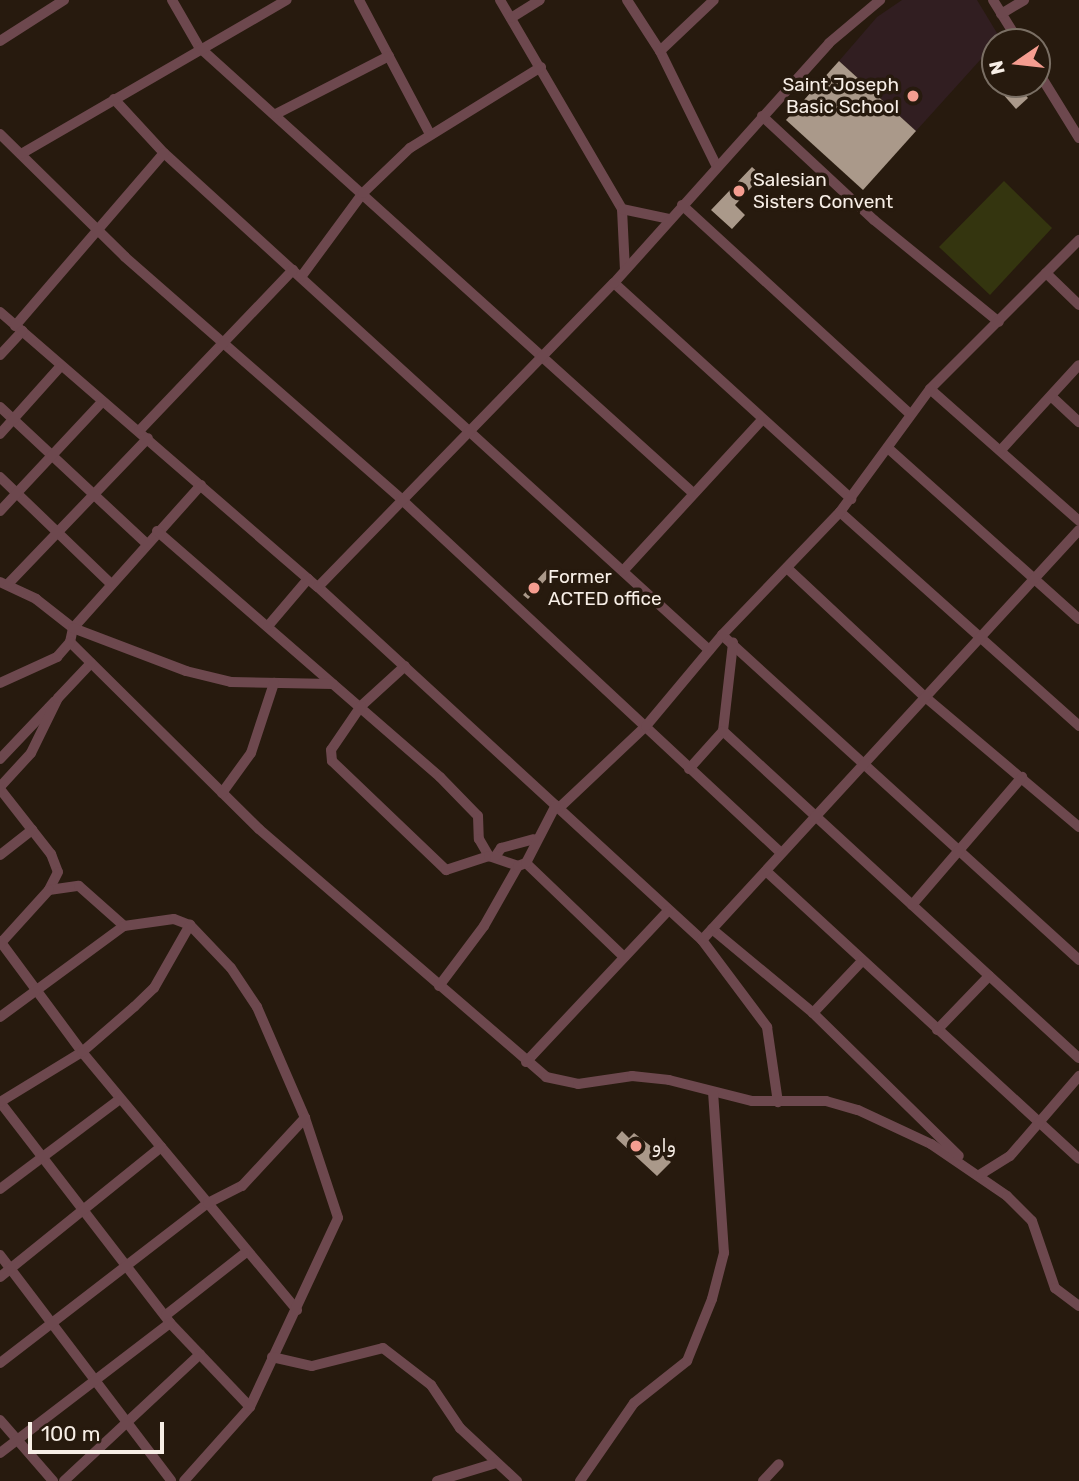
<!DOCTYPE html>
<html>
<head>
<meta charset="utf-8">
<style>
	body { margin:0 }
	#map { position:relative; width:1079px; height:1481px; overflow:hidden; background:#271a0e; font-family:Rubik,"Noto Naskh Arabic",sans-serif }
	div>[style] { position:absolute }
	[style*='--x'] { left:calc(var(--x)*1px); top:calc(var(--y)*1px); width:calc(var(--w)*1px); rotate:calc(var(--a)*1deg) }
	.education>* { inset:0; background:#311e21 }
	.green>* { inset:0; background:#34350f }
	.building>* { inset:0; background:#aa998a }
	.minor>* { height:10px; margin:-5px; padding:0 5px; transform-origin:5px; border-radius:5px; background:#6d484e }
	.dots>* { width:19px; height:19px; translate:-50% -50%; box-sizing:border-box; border:4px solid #271a0e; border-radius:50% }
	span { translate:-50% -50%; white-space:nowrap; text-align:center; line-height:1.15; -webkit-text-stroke:7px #271a0e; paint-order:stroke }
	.poi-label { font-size:19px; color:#f7eee6 }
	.right { translate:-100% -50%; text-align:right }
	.left { translate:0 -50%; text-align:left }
	.north { position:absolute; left:981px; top:28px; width:70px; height:70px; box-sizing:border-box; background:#271a0e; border:2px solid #7a6f64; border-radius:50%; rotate:256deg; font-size:19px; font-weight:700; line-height:28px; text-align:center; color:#f7eee6 }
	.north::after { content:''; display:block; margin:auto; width:24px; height:32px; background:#f59d90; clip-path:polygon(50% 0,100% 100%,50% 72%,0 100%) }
	.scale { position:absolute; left:28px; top:1422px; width:136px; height:32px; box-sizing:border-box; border:4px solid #f7eee6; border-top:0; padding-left:9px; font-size:21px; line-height:24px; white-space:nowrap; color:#f7eee6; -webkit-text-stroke:5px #271a0e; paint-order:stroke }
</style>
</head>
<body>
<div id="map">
	<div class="education">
		<div style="clip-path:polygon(902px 0,977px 0,1000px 38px,916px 131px,839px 61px,877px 17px)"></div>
	</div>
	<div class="green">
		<div style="clip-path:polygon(1004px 181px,1052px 228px,990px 295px,939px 247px)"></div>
	</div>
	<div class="building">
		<div style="clip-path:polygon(839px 61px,916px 131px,863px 190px,786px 120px)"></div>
		<div style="clip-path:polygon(994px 84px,1016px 84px,1028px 98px,1016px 109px)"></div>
		<div style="clip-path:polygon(752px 167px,762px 176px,735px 205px,745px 215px,732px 229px,711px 210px)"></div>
		<div style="clip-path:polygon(548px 568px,552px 573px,528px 599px,523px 595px)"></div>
		<div style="clip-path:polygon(622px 1131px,629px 1138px,634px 1133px,671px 1162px,657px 1176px,616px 1138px)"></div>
	</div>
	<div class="minor">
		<div style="--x:172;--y:0;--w:54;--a:60.1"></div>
		<div style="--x:199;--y:47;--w:666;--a:42.08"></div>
		<div style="--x:359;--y:0;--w:152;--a:62.1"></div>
		<div style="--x:500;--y:0;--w:242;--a:59.7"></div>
		<div style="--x:622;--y:209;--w:61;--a:87.2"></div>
		<div style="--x:627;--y:0;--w:61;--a:57.1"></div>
		<div style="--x:660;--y:51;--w:127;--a:63.8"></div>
		<div style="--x:993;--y:0;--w:49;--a:58.2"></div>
		<div style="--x:1001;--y:14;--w:27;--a:-31"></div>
		<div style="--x:511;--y:18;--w:34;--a:-32"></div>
		<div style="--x:0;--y:41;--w:76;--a:-32.6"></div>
		<div style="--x:660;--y:51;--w:74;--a:-43.4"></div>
		<div style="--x:1037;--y:70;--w:80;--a:58.3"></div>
		<div style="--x:114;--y:99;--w:74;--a:47.2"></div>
		<div style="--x:164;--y:153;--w:738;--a:42.36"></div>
		<div style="--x:276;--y:114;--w:127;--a:-27.2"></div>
		<div style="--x:762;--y:116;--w:153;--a:42.9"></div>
		<div style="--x:874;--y:220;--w:161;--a:39.2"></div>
		<div style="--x:0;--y:134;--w:175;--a:44.5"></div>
		<div style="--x:125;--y:257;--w:367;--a:41.2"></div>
		<div style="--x:401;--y:499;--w:519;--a:42.97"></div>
		<div style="--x:21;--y:154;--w:307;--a:-30.1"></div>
		<div style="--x:682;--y:205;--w:308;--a:42.5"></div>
		<div style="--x:622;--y:209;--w:48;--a:12"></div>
		<div style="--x:1046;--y:273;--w:46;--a:44.1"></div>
		<div style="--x:301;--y:277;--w:104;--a:-53.6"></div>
		<div style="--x:363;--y:193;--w:65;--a:-43.8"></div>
		<div style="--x:410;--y:148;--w:154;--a:-31.7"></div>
		<div style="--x:614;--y:283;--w:321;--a:42.3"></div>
		<div style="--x:0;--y:312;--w:420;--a:40.9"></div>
		<div style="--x:318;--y:587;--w:522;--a:42.59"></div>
		<div style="--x:702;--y:940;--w:109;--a:53.2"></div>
		<div style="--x:767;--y:1027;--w:76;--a:81.7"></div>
		<div style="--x:15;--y:326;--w:228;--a:-49.3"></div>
		<div style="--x:0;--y:355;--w:33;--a:-47"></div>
		<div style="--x:930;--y:389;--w:199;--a:41.5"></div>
		<div style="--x:1052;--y:397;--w:37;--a:43"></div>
		<div style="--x:0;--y:407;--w:200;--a:43"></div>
		<div style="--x:139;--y:431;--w:223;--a:-46.3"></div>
		<div style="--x:0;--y:434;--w:89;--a:-48.2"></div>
		<div style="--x:889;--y:449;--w:255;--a:41.8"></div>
		<div style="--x:1001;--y:450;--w:115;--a:-47.5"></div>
		<div style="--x:0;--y:477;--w:154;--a:43.9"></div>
		<div style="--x:201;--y:485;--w:192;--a:131.8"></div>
		<div style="--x:73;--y:628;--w:14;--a:102"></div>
		<div style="--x:70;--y:642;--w:266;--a:44.7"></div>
		<div style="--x:259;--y:829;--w:379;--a:40.8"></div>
		<div style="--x:546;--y:1077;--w:33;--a:12"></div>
		<div style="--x:578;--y:1084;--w:55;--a:-8.4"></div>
		<div style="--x:632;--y:1076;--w:37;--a:6"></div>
		<div style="--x:669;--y:1080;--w:86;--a:14.2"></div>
		<div style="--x:752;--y:1101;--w:74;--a:0"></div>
		<div style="--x:826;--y:1101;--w:33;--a:16"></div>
		<div style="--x:858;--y:1110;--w:81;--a:25"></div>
		<div style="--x:931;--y:1144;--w:92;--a:34.4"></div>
		<div style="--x:1007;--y:1196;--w:35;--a:45"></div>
		<div style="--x:1032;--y:1221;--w:71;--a:71.1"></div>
		<div style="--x:1055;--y:1288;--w:30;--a:37"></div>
		<div style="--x:0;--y:511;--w:149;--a:-46.9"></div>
		<div style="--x:840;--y:512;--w:321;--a:41.8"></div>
		<div style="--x:157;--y:531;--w:375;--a:41"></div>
		<div style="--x:440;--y:777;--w:54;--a:45.7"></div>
		<div style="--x:478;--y:816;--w:23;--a:88"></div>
		<div style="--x:479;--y:839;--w:20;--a:60"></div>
		<div style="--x:787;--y:568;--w:187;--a:43.1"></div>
		<div style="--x:924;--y:696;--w:203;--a:40.2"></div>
		<div style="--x:623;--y:571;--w:204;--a:-47.4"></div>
		<div style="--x:0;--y:582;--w:40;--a:25"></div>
		<div style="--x:36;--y:599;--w:47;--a:38.1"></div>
		<div style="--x:73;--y:628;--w:121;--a:20.8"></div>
		<div style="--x:186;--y:671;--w:46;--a:13.7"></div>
		<div style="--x:231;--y:682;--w:102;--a:1.1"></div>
		<div style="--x:8;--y:584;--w:202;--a:-46.2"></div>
		<div style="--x:318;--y:587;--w:424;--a:-45.8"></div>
		<div style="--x:614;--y:283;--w:322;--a:-48.1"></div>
		<div style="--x:829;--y:43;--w:67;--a:-40.1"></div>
		<div style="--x:268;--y:626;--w:62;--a:-49.6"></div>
		<div style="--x:722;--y:635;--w:483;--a:42.3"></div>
		<div style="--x:405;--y:666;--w:59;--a:137.7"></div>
		<div style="--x:361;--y:706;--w:53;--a:124.3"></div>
		<div style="--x:331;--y:750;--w:11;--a:85"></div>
		<div style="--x:332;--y:761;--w:158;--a:43.7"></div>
		<div style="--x:446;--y:870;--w:45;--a:-18"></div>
		<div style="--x:489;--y:856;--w:31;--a:19"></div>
		<div style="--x:0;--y:683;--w:63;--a:-24.5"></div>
		<div style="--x:57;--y:657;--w:20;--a:-49"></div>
		<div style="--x:723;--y:731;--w:89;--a:-83.5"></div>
		<div style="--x:0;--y:759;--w:80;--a:-46.5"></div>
		<div style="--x:689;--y:769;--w:51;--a:-48.2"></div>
		<div style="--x:723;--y:731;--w:483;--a:42.6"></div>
		<div style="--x:0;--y:787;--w:46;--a:-47.6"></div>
		<div style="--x:31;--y:753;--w:61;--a:-63.9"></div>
		<div style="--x:58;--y:698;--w:48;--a:-46.7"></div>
		<div style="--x:0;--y:789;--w:83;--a:51.9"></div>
		<div style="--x:51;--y:854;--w:19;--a:69"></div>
		<div style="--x:58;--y:872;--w:20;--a:117"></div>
		<div style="--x:49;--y:890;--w:30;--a:-8"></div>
		<div style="--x:79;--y:886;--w:60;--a:41.6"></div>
		<div style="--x:222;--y:793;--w:49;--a:-54.1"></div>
		<div style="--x:251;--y:753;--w:74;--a:-71.8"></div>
		<div style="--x:559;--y:808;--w:120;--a:-43.3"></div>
		<div style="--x:646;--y:726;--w:119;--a:-50.1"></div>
		<div style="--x:722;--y:635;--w:170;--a:-46.2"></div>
		<div style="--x:840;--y:512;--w:152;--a:-53.8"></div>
		<div style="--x:930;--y:389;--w:211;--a:-45"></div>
		<div style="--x:0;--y:855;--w:41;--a:-38"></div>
		<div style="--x:495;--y:857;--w:11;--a:-56"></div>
		<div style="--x:501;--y:848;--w:34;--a:-15"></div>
		<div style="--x:526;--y:863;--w:136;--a:43.8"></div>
		<div style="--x:766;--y:871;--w:425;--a:42.6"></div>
		<div style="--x:912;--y:905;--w:169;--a:-49.3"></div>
		<div style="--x:712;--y:929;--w:131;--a:39.7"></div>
		<div style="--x:813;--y:1013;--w:71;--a:-46.7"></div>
		<div style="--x:702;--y:940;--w:557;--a:-47.4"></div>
		<div style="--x:0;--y:941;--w:138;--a:53.5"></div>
		<div style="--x:82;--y:1052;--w:336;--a:50.2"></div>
		<div style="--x:0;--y:944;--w:73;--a:-47.8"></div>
		<div style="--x:439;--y:986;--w:75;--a:-53.1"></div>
		<div style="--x:484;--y:926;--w:69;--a:-60.5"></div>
		<div style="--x:518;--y:866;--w:9;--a:-21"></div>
		<div style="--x:526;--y:863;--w:65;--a:-62.7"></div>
		<div style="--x:813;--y:1013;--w:204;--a:44.4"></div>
		<div style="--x:0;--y:1017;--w:154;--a:-36.3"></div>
		<div style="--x:124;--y:926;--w:50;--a:-8"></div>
		<div style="--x:174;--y:919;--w:17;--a:21"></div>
		<div style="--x:190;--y:925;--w:59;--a:46.4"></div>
		<div style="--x:231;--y:968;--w:47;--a:56.3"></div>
		<div style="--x:257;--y:1007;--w:121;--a:66.6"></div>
		<div style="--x:305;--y:1118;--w:105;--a:71.7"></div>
		<div style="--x:338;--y:1218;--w:208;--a:115"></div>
		<div style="--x:250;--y:1407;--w:99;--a:131.7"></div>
		<div style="--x:937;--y:1030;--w:75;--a:-46.1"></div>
		<div style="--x:526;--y:1062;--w:207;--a:-46.8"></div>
		<div style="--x:0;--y:1102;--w:279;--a:52.4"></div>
		<div style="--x:170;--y:1323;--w:116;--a:46.4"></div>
		<div style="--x:0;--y:1102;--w:96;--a:-31.4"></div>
		<div style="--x:82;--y:1052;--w:69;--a:-40.9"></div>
		<div style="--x:134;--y:1007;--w:28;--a:-44"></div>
		<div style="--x:154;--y:988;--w:73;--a:-60.3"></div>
		<div style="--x:981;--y:1174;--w:34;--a:-32"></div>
		<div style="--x:1010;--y:1156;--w:106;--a:-49.2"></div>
		<div style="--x:0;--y:1189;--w:150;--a:-36.9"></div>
		<div style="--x:0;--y:1255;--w:283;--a:52.8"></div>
		<div style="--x:0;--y:1277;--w:207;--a:-38.9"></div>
		<div style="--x:166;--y:1315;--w:100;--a:-38.1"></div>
		<div style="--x:272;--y:1357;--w:41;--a:12.7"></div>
		<div style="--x:312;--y:1366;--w:73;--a:-14.2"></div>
		<div style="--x:383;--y:1348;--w:61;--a:37.6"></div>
		<div style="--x:431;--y:1385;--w:52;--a:56"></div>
		<div style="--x:460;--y:1428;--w:78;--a:42.9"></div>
		<div style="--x:0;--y:1363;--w:262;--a:-37.6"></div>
		<div style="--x:208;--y:1203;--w:38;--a:-27"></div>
		<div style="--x:242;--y:1186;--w:93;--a:-47.2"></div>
		<div style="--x:0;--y:1420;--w:81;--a:49"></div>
		<div style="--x:0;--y:1453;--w:214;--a:-37.4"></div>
		<div style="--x:64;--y:1481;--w:186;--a:-43"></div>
		<div style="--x:437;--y:1481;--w:62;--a:-17"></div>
		<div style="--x:580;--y:1481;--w:95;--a:-55.3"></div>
		<div style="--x:634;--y:1403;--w:68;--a:-38.4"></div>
		<div style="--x:687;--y:1361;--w:67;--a:-68"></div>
		<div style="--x:712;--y:1299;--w:48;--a:-75.4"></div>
		<div style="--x:724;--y:1253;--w:160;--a:-93.9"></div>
		<div style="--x:763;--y:1481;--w:23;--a:-47"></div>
	</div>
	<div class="dots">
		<div style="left:913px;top:96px;background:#f59d90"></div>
		<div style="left:739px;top:191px;background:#f59d90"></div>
		<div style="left:534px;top:588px;background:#f59d90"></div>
		<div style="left:636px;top:1146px;background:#f59d90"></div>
	</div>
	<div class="poi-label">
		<span class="right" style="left:899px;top:96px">Saint Joseph<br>Basic School</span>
		<span class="left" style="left:753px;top:191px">Salesian<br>Sisters Convent</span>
		<span class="left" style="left:548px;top:588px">Former<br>ACTED office</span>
		<span class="left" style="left:652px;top:1146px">واو</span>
	</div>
	<div class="north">N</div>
	<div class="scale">100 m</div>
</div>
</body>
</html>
